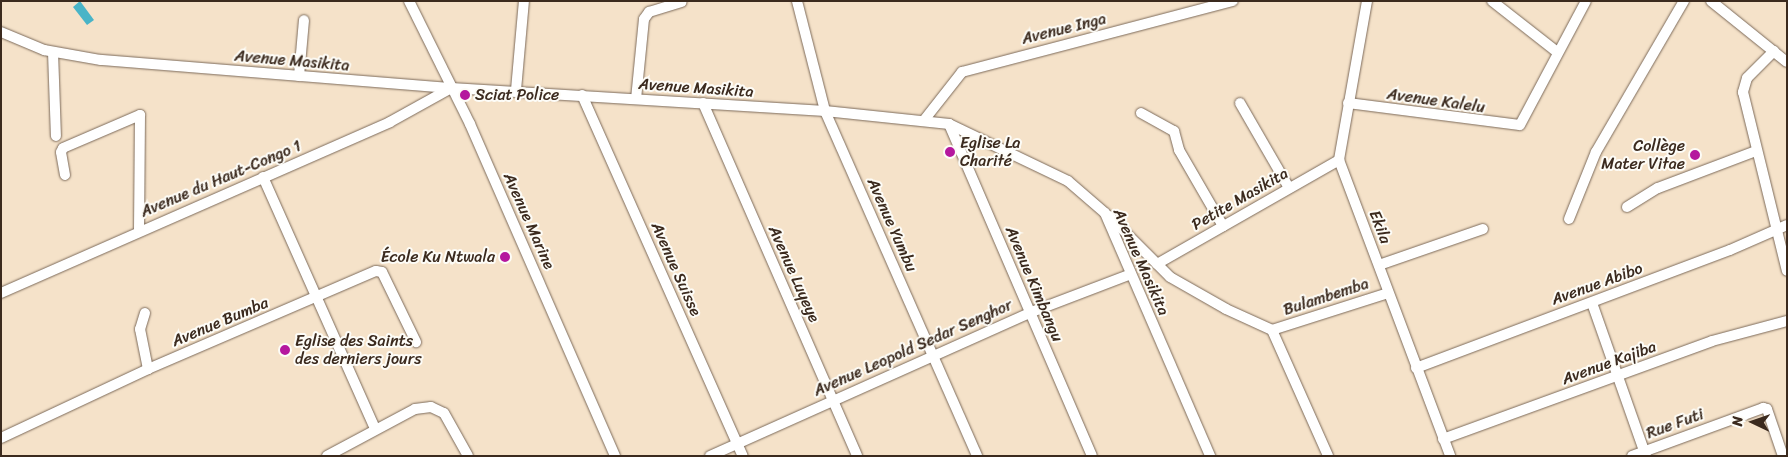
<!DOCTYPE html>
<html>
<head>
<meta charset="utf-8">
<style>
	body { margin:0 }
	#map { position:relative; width:1788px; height:457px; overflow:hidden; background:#f5e2c9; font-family:Sriracha,sans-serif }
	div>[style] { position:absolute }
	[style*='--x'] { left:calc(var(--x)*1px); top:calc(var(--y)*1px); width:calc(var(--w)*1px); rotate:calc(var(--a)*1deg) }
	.water>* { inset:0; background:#49b4c7 }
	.roads { filter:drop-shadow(0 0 1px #7c6a5a) drop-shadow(0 0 1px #7c6a5a) }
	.minor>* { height:10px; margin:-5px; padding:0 5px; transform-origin:5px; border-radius:5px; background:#fff }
	.dots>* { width:14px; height:14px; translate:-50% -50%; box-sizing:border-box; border:2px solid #fdfcf7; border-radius:50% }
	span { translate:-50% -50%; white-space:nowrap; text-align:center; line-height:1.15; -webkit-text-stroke:4px #fdfcf7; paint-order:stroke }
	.street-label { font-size:16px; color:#3b2a1e }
	.poi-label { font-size:16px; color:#3b2a1e }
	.left { translate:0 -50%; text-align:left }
	.right { translate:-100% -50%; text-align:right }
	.frame { position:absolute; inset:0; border:2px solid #3b2a1e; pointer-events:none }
	.north { position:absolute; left:1728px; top:397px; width:50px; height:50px; -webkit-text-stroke:4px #fdfcf7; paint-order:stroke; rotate:273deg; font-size:14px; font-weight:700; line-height:20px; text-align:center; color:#3b2a1e }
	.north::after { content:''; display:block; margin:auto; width:18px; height:22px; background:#3b2a1e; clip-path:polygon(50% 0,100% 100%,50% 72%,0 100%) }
</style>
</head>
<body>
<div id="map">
	<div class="water">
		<div style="clip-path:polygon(80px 1px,94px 20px,87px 25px,73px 7px)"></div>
	</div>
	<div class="roads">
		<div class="minor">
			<div style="--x:409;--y:1;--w:137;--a:63.6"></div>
			<div style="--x:470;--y:124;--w:362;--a:66.4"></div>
			<div style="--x:797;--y:1;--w:114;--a:75.7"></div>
			<div style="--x:825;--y:111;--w:377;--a:66.2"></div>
			<div style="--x:1367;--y:1;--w:161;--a:100"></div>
			<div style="--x:1339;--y:160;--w:316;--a:69.4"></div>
			<div style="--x:1492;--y:1;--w:83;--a:38.1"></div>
			<div style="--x:1711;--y:1;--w:97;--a:38.8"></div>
			<div style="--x:1;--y:32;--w:47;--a:22.7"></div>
			<div style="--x:44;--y:50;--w:58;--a:10"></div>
			<div style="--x:101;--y:60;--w:351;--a:4.6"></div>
			<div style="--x:451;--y:88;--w:375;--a:3.5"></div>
			<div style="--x:825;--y:111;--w:125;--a:6"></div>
			<div style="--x:949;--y:124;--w:132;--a:25.6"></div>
			<div style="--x:1068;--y:181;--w:49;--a:40.9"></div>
			<div style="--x:1105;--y:213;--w:265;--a:66.6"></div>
			<div style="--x:1774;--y:51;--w:38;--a:135"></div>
			<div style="--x:1747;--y:78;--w:15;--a:106"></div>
			<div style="--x:1743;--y:92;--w:184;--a:76.2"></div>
			<div style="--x:53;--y:52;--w:84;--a:88"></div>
			<div style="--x:299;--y:76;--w:56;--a:-84.9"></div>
			<div style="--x:516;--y:90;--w:89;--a:-84.9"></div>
			<div style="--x:582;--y:95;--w:395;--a:66"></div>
			<div style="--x:636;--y:99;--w:80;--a:-84.3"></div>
			<div style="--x:644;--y:19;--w:9;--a:-54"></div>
			<div style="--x:649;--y:12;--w:34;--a:-17"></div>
			<div style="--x:703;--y:103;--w:385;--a:66.4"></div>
			<div style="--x:1240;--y:103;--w:98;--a:60"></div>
			<div style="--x:1348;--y:103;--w:173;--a:7.3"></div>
			<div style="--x:1520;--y:125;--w:140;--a:-62"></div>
			<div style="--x:1141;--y:113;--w:38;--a:29"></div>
			<div style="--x:1174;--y:131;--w:20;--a:75"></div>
			<div style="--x:1179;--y:150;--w:88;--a:59.9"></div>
			<div style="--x:925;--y:119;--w:60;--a:-51.8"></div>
			<div style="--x:962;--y:72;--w:280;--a:-14.7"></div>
			<div style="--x:949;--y:124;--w:361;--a:66.7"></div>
			<div style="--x:65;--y:175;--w:23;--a:-100"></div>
			<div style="--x:61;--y:152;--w:4;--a:-63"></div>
			<div style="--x:63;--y:148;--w:84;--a:-23.2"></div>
			<div style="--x:140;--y:115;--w:116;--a:90.5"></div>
			<div style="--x:263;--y:177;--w:276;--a:66"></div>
			<div style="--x:1627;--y:207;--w:36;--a:-32"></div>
			<div style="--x:1658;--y:188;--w:105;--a:-20.7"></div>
			<div style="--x:1109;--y:216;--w:86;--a:45"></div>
			<div style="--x:1170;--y:277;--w:64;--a:29.7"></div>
			<div style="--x:1226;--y:309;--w:51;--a:24.5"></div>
			<div style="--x:1272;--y:330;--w:138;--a:66"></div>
			<div style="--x:1569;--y:219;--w:72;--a:-68.1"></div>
			<div style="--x:1596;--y:152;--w:175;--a:-59.8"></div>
			<div style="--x:1157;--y:264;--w:210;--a:-29.7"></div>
			<div style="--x:1379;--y:265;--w:110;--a:-19.1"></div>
			<div style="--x:1;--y:293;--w:425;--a:-23.7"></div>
			<div style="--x:390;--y:122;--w:70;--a:-29.1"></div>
			<div style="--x:1592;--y:303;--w:162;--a:70.6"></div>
			<div style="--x:145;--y:313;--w:17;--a:107"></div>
			<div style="--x:140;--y:329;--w:41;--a:78.7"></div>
			<div style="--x:1272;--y:330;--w:122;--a:-17.7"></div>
			<div style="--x:1416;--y:368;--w:335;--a:-20.6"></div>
			<div style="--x:1730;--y:250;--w:62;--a:-23.7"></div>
			<div style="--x:1;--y:438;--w:162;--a:-25.1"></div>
			<div style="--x:148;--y:369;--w:248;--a:-23.3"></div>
			<div style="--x:376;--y:271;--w:6;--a:9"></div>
			<div style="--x:382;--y:272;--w:78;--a:64.1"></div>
			<div style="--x:1443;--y:439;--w:286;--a:-20"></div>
			<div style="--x:1712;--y:341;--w:78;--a:-14.9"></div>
			<div style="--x:327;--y:456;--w:100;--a:-28.1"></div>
			<div style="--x:415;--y:409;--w:16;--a:-7"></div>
			<div style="--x:431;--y:407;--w:14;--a:25"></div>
			<div style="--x:444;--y:413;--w:49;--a:60.8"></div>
			<div style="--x:710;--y:456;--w:350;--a:-24.1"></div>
			<div style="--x:1029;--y:313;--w:109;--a:-20.9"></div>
			<div style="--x:1632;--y:456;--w:140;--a:-20.1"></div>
			<div style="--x:1763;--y:408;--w:4;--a:14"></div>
			<div style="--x:1767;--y:409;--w:50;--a:71.2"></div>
		</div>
	</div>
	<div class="dots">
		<div style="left:465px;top:95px;background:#b5179e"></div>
		<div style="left:950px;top:152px;background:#b5179e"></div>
		<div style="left:1695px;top:155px;background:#b5179e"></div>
		<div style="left:505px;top:257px;background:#b5179e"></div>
		<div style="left:285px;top:350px;background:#b5179e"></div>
	</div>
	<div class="street-label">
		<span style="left:1064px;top:29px;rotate:-14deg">Avenue Inga</span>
		<span style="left:292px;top:61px;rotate:5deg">Avenue Masikita</span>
		<span style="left:696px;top:88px;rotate:4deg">Avenue Masikita</span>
		<span style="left:1436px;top:101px;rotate:8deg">Avenue Kalelu</span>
		<span style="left:221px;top:179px;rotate:-23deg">Avenue du Haut-Congo 1</span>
		<span style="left:1240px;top:199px;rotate:-30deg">Petite Masikita</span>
		<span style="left:529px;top:221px;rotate:66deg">Avenue Marine</span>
		<span style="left:892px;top:225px;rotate:66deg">Avenue Yumbu</span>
		<span style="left:1380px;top:227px;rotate:69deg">Ekila</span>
		<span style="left:1141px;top:262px;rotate:66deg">Avenue Masikita</span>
		<span style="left:676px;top:269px;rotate:66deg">Avenue Suisse</span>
		<span style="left:794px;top:274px;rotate:66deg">Avenue Luyeye</span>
		<span style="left:1034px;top:284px;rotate:67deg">Avenue Kimbangu</span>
		<span style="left:1597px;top:284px;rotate:-20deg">Avenue Abibo</span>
		<span style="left:1326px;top:297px;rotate:-18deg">Bulambemba</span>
		<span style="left:220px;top:322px;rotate:-23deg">Avenue Bumba</span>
		<span style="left:913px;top:348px;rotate:-24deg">Avenue Leopold Sedar Senghor</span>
		<span style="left:1609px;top:363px;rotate:-20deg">Avenue Kajiba</span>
		<span style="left:1675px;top:424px;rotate:-20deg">Rue Futi</span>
	</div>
	<div class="poi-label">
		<span class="left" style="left:475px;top:95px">Sciat Police</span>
		<span class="left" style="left:960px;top:152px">Eglise La<br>Charité</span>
		<span class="right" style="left:1685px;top:155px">Collège<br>Mater Vitae</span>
		<span class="right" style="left:495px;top:257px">École Ku Ntwala</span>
		<span class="left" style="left:295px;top:350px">Eglise des Saints<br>des derniers jours</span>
	</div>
	<div class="frame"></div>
	<div class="north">N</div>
</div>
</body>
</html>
